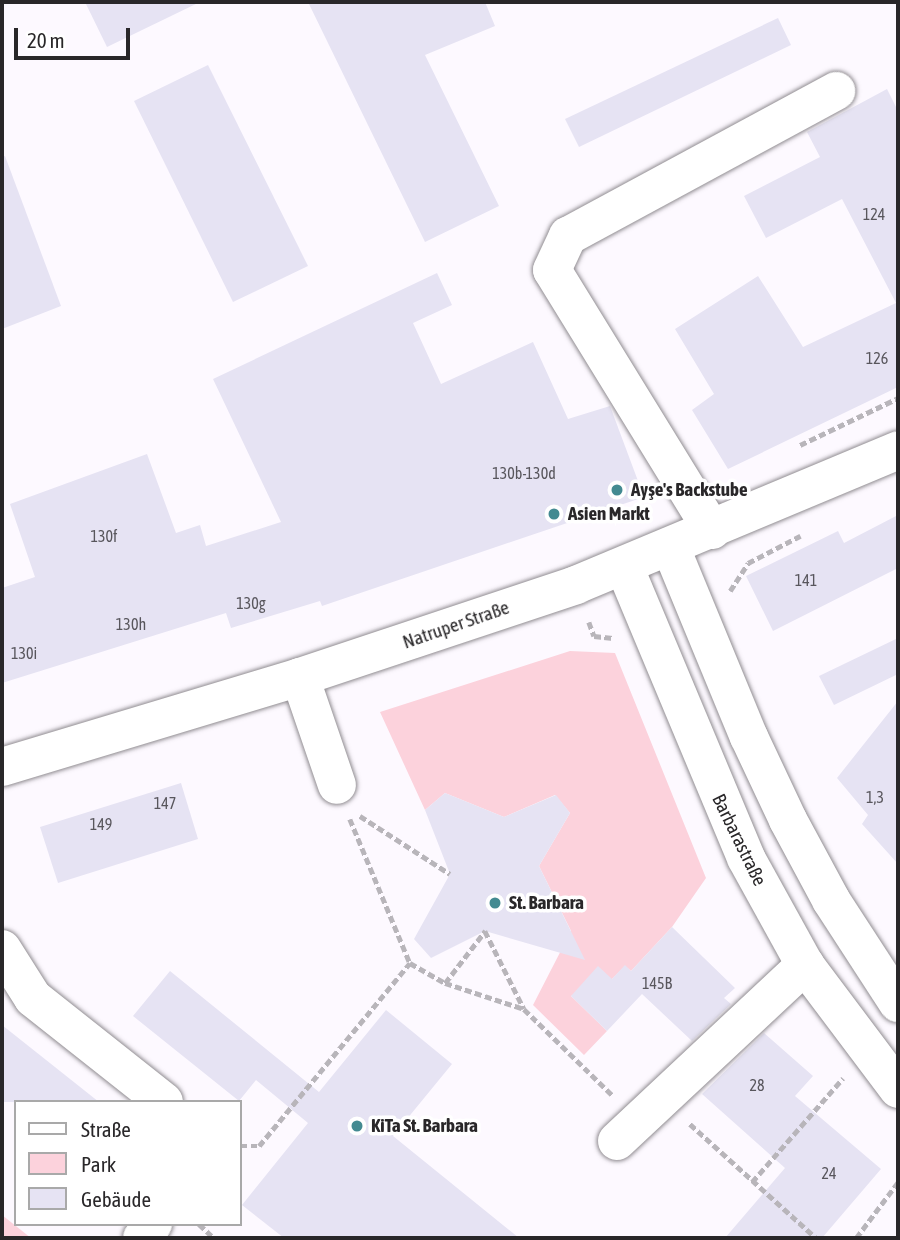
<!DOCTYPE html>
<html>
<head>
<meta charset="utf-8">
<style>
	body { margin:0 }
	#map { position:relative; width:900px; height:1240px; overflow:hidden; background:#fdf9ff; font-family:"Asap Condensed",sans-serif }
	div>[style] { position:absolute }
	[style*='--x'] { left:calc(var(--x)*1px); top:calc(var(--y)*1px); width:calc(var(--w)*1px); rotate:calc(var(--a)*1deg) }
	.green>* { inset:0; background:#fcd2dc }
	.building>* { inset:0; background:#e6e3f3 }
	.path>* { height:4.5px; margin-top:-2.25px; transform-origin:0; background:repeating-linear-gradient(90deg,#b8b5ba 0 7px,transparent 0 10.5px) }
	.roads { filter:drop-shadow(0 0 2px #918d92) drop-shadow(0 0 2px #918d92) }
	.minor>* { height:38px; margin:-19px; padding:0 19px; transform-origin:19px; border-radius:19px; background:#fff }
	.dots>* { width:19px; height:19px; translate:-50% -50%; box-sizing:border-box; border:4px solid #fff; border-radius:50% }
	span { translate:-50% -50%; white-space:nowrap; text-align:center; line-height:1.15; -webkit-text-stroke:7px #fff; paint-order:stroke }
	.number-label { font-size:16px; color:#58565c }
	.number-label span { -webkit-text-stroke-width:0 }
	.poi-label { font-size:19px; color:#292729; font-weight:700 }
	.left { translate:0 -50%; text-align:left }
	.street-label { font-size:19px; color:#292729 }
	.frame { position:absolute; inset:0; border:4px solid #292729; pointer-events:none }
	.legend { position:absolute; left:14px; top:1100px; width:228px; height:126px; box-sizing:border-box; background:#fff; border:2px solid #a9a9a9; margin:0; padding:9px 12px; list-style:none; font-size:21px; color:#292729 }
	.legend li { display:flex; align-items:center; gap:14px; height:35px }
	.legend b { width:35px; border:2px solid #a9a9a9 }
	.scale { position:absolute; left:14px; top:28px; width:116px; height:32px; box-sizing:border-box; border:4px solid #292729; border-top:0; padding-left:9px; font-size:21px; line-height:24px; white-space:nowrap; color:#292729; -webkit-text-stroke:5px #fff; paint-order:stroke }
</style>
</head>
<body>
<div id="map">
	<div class="green">
		<div style="clip-path:polygon(570px 651px,615px 653px,706px 878px,672px 927px,631px 971px,625px 966px,612px 979px,571px 996px,607px 1031px,584px 1055px,533px 1005px,571px 931px,539px 866px,570px 813px,555px 795px,504px 817px,445px 793px,425px 810px,380px 712px)"></div>
		<div style="clip-path:polygon(2px 1215px,31px 1238px,2px 1238px)"></div>
	</div>
	<div class="building">
		<div style="clip-path:polygon(85px 2px,200px 2px,107px 47px)"></div>
		<div style="clip-path:polygon(308px 2px,485px 2px,495px 26px,425px 55px,499px 206px,425px 242px)"></div>
		<div style="clip-path:polygon(778px 18px,791px 45px,579px 147px,565px 119px)"></div>
		<div style="clip-path:polygon(208px 65px,308px 266px,233px 302px,134px 101px)"></div>
		<div style="clip-path:polygon(887px 89px,898px 111px,898px 387px,728px 469px,692px 410px,714px 394px,675px 329px,758px 276px,803px 347px,896px 303px,842px 199px,766px 238px,744px 196px,820px 157px,807px 132px)"></div>
		<div style="clip-path:polygon(5px 156px,61px 306px,2px 329px,2px 157px)"></div>
		<div style="clip-path:polygon(437px 273px,452px 305px,413px 323px,441px 384px,533px 342px,568px 419px,610px 406px,644px 497px,322px 606px,320px 601px,231px 628px,226px 613px,2px 683px,2px 588px,35px 577px,10px 504px,147px 454px,176px 533px,200px 525px,206px 546px,281px 522px,213px 379px)"></div>
		<div style="clip-path:polygon(898px 515px,898px 568px,773px 631px,746px 576px,838px 531px,844px 543px)"></div>
		<div style="clip-path:polygon(898px 638px,898px 674px,834px 705px,819px 676px)"></div>
		<div style="clip-path:polygon(898px 701px,898px 864px,862px 824px,868px 815px,837px 778px)"></div>
		<div style="clip-path:polygon(181px 783px,198px 839px,58px 883px,40px 827px)"></div>
		<div style="clip-path:polygon(445px 793px,504px 817px,556px 795px,570px 813px,539px 866px,585px 960px,485px 931px,431px 958px,414px 939px,450px 874px,425px 810px)"></div>
		<div style="clip-path:polygon(672px 927px,735px 988px,724px 998px,731px 1004px,692px 1041px,642px 994px,607px 1031px,571px 996px,598px 966px,612px 979px,625px 965px,631px 971px)"></div>
		<div style="clip-path:polygon(170px 971px,319px 1092px,386px 1010px,452px 1064px,393px 1136px,519px 1238px,284px 1238px,242px 1205px,308px 1123px,256px 1080px,239px 1101px,133px 1016px)"></div>
		<div style="clip-path:polygon(2px 1025px,99px 1102px,2px 1102px)"></div>
		<div style="clip-path:polygon(764px 1033px,813px 1076px,795px 1096px,881px 1169px,822px 1238px,725px 1238px,785px 1168px,702px 1094px)"></div>
	</div>
	<div class="path">
		<div style="--x:800;--y:445;--w:109;--a:-25.6"></div>
		<div style="--x:730;--y:591;--w:33;--a:-57"></div>
		<div style="--x:748;--y:563;--w:59;--a:-27.4"></div>
		<div style="--x:589;--y:622;--w:15;--a:70"></div>
		<div style="--x:594;--y:636;--w:19;--a:6"></div>
		<div style="--x:360;--y:816;--w:107;--a:32.8"></div>
		<div style="--x:350;--y:819;--w:156;--a:67.4"></div>
		<div style="--x:445;--y:983;--w:83;--a:18.2"></div>
		<div style="--x:690;--y:1124;--w:170;--a:42.1"></div>
		<div style="--x:240;--y:1146;--w:19;--a:0"></div>
		<div style="--x:259;--y:1146;--w:237;--a:-50.5"></div>
		<div style="--x:410;--y:963;--w:40;--a:29.7"></div>
		<div style="--x:445;--y:983;--w:66;--a:-52.4"></div>
		<div style="--x:485;--y:931;--w:87;--a:63.4"></div>
		<div style="--x:524;--y:1009;--w:123;--a:44.3"></div>
		<div style="--x:752;--y:1182;--w:138;--a:-48.8"></div>
		<div style="--x:199;--y:1224;--w:21;--a:43"></div>
		<div style="--x:856;--y:1238;--w:70;--a:-53.1"></div>
	</div>
	<div class="roads">
		<div class="minor">
			<div style="--x:712;--y:530;--w:305;--a:-121.6"></div>
			<div style="--x:552;--y:270;--w:38;--a:-65"></div>
			<div style="--x:568;--y:236;--w:305;--a:-28.4"></div>
			<div style="--x:671;--y:548;--w:204;--a:67.6"></div>
			<div style="--x:749;--y:737;--w:92;--a:64.8"></div>
			<div style="--x:788;--y:820;--w:91;--a:61.7"></div>
			<div style="--x:831;--y:900;--w:123;--a:57"></div>
			<div style="--x:624;--y:566;--w:316;--a:67.3"></div>
			<div style="--x:746;--y:858;--w:122;--a:61.1"></div>
			<div style="--x:805;--y:965;--w:155;--a:53.1"></div>
			<div style="--x:300;--y:677;--w:114;--a:71.1"></div>
			<div style="--x:2;--y:767;--w:311;--a:-16.8"></div>
			<div style="--x:300;--y:677;--w:291;--a:-18.4"></div>
			<div style="--x:576;--y:585;--w:349;--a:-22.7"></div>
			<div style="--x:2;--y:949;--w:58;--a:57.7"></div>
			<div style="--x:33;--y:998;--w:167;--a:38.4"></div>
			<div style="--x:617;--y:1141;--w:258;--a:-43.1"></div>
			<div style="--x:142;--y:1238;--w:18;--a:-52"></div>
		</div>
	</div>
	<div class="dots">
		<div style="left:617px;top:490px;background:#438a91"></div>
		<div style="left:554px;top:514px;background:#438a91"></div>
		<div style="left:495px;top:903px;background:#438a91"></div>
		<div style="left:357px;top:1126px;background:#438a91"></div>
	</div>
	<div class="number-label">
		<span style="left:874px;top:214px">124</span>
		<span style="left:877px;top:358px">126</span>
		<span style="left:524px;top:473px">130b-130d</span>
		<span style="left:104px;top:536px">130f</span>
		<span style="left:806px;top:580px">141</span>
		<span style="left:251px;top:603px">130g</span>
		<span style="left:131px;top:624px">130h</span>
		<span style="left:24px;top:653px">130i</span>
		<span style="left:875px;top:797px">1,3</span>
		<span style="left:165px;top:803px">147</span>
		<span style="left:101px;top:824px">149</span>
		<span style="left:657px;top:983px">145B</span>
		<span style="left:757px;top:1085px">28</span>
		<span style="left:829px;top:1173px">24</span>
	</div>
	<div class="poi-label">
		<span class="left" style="left:631px;top:490px">Ayşe's Backstube</span>
		<span class="left" style="left:568px;top:514px">Asien Markt</span>
		<span class="left" style="left:509px;top:903px">St. Barbara</span>
		<span class="left" style="left:371px;top:1126px">KiTa St. Barbara</span>
	</div>
	<div class="street-label">
		<span style="left:456px;top:625px;rotate:-19deg">Natruper Straße</span>
		<span style="left:739px;top:840px;rotate:64deg">Barbarastraße</span>
	</div>
	<div class="frame"></div>
	<ul class="legend">
	<li><b style="height:9px;background:#fff"></b>Straße</li>
	<li><b style="height:19px;background:#fcd2dc"></b>Park</li>
	<li><b style="height:19px;background:#e6e3f3"></b>Gebäude</li>
	</ul>
	<div class="scale">20 m</div>
</div>
</body>
</html>
